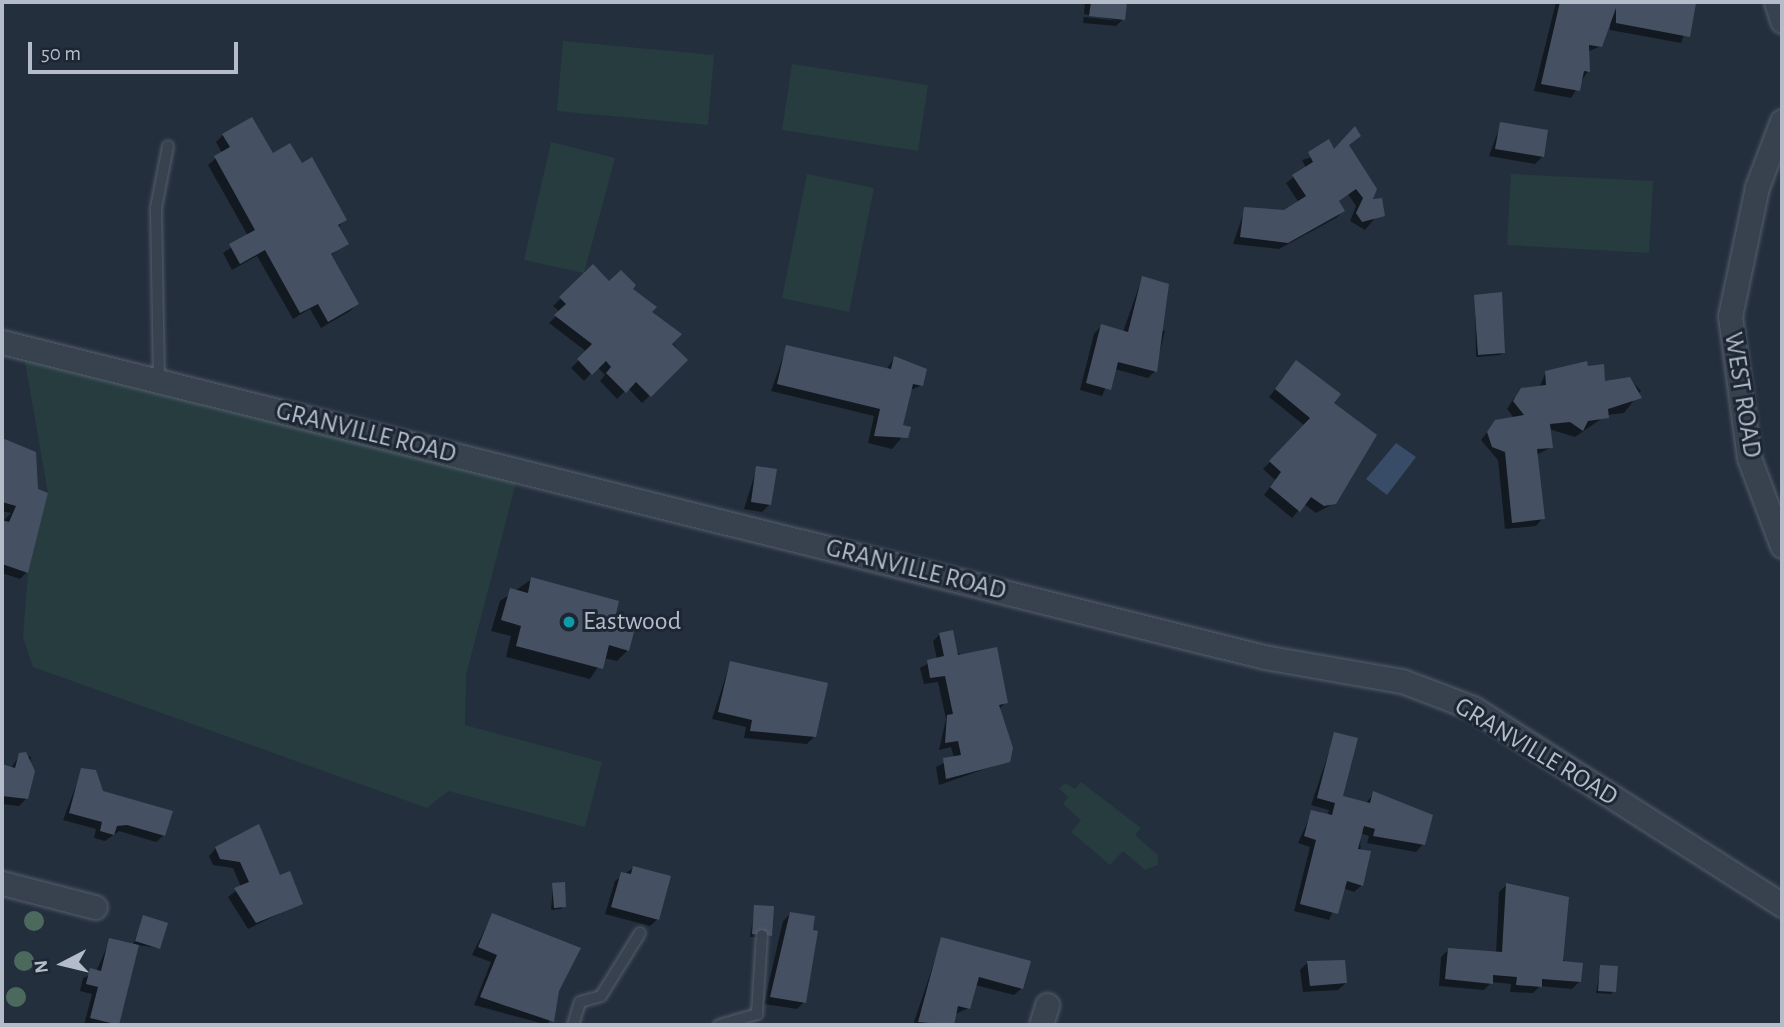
<!DOCTYPE html>
<html>
<head>
<meta charset="utf-8">
<style>
	body { margin:0 }
	#map { position:relative; width:1784px; height:1027px; overflow:hidden; background:#242f3e; font-family:"Alegreya Sans",sans-serif }
	div>[style] { position:absolute }
	[style*='--x'] { left:calc(var(--x)*1px); top:calc(var(--y)*1px); width:calc(var(--w)*1px); rotate:calc(var(--a)*1deg) }
	.green>* { inset:0; background:#263c3f }
	.water>* { inset:0; background:#394c67 }
	.shadow>* { inset:0; background:#0007 }
	.building>* { inset:0; background:#455162 }
	.roads { filter:drop-shadow(0 0 2px #565f6c) drop-shadow(0 0 2px #565f6c) }
	.lane>* { height:10px; margin:-5px; padding:0 5px; transform-origin:5px; border-radius:5px; background:#38414e }
	.street>* { height:23px; margin:-11.5px; padding:0 11.5px; transform-origin:11.5px; border-radius:11.5px; background:#38414e }
	.trees>* { width:20px; height:20px; margin:-10px; border-radius:50%; background:#4b6a5d }
	.dots>* { width:19px; height:19px; translate:-50% -50%; box-sizing:border-box; border:4px solid #1d2633; border-radius:50% }
	span { translate:-50% -50%; white-space:nowrap; text-align:center; line-height:1.15; -webkit-text-stroke:6px #1d2633; paint-order:stroke }
	.street-label { font-size:26px; color:#b4bcc9 }
	.poi-label { font-size:26px; color:#b4bcc9 }
	.left { translate:0 -50%; text-align:left }
	.frame { position:absolute; inset:0; border:4px solid #b4bcc9; pointer-events:none }
	.north { position:absolute; left:28px; top:929px; width:70px; height:70px; -webkit-text-stroke:5px #1d2633; paint-order:stroke; rotate:263deg; font-size:19px; font-weight:700; line-height:28px; text-align:center; color:#b4bcc9 }
	.north::after { content:''; display:block; margin:auto; width:24px; height:32px; background:#b4bcc9; clip-path:polygon(50% 0,100% 100%,50% 72%,0 100%) }
	.scale { position:absolute; left:28px; top:42px; width:210px; height:32px; box-sizing:border-box; border:4px solid #b4bcc9; border-top:0; padding-left:9px; font-size:21px; line-height:24px; white-space:nowrap; color:#b4bcc9; -webkit-text-stroke:5px #1d2633; paint-order:stroke }
</style>
</head>
<body>
<div id="map">
	<div class="green">
		<div style="clip-path:polygon(563px 41px,714px 55px,708px 125px,557px 111px)"></div>
		<div style="clip-path:polygon(792px 64px,928px 85px,918px 151px,782px 130px)"></div>
		<div style="clip-path:polygon(551px 142px,615px 158px,584px 273px,524px 260px)"></div>
		<div style="clip-path:polygon(807px 174px,874px 188px,849px 312px,782px 298px)"></div>
		<div style="clip-path:polygon(1511px 174px,1653px 181px,1649px 253px,1507px 245px)"></div>
		<div style="clip-path:polygon(21px 339px,519px 471px,466px 675px,465px 725px,602px 762px,585px 827px,448px 791px,427px 808px,33px 667px,23px 637px,28px 573px,48px 493px)"></div>
		<div style="clip-path:polygon(1081px 782px,1141px 828px,1135px 835px,1158px 855px,1158px 865px,1145px 870px,1123px 851px,1110px 865px,1071px 832px,1081px 820px,1063px 804px,1068px 797px,1059px 789px,1065px 783px,1075px 789px)"></div>
	</div>
	<div class="water">
		<div style="clip-path:polygon(1396px 443px,1416px 457px,1387px 495px,1366px 479px)"></div>
	</div>
	<div class="shadow">
		<div style="clip-path:polygon(1085px 2px,1125px 2px,1123px 19px,1116px 26px,1083px 23px,1084px 17px,1120px 21px,1084px 14px)"></div>
		<div style="clip-path:polygon(1676px 2px,1694px 5px,1681px 43px,1610px 30px,1610px 22px,1601px 46px,1587px 52px,1588px 71px,1571px 98px,1534px 91px,1556px 2px)"></div>
		<div style="clip-path:polygon(1501px 123px,1542px 157px,1535px 164px,1489px 156px)"></div>
		<div style="clip-path:polygon(223px 135px,301px 166px,345px 220px,338px 227px,347px 243px,330px 256px,357px 304px,350px 311px,321px 328px,310px 309px,293px 319px,257px 256px,232px 270px,223px 253px,248px 236px,208px 165px,222px 153px,216px 142px)"></div>
		<div style="clip-path:polygon(1347px 146px,1369px 194px,1384px 207px,1365px 230px,1350px 221px,1356px 206px,1348px 194px,1338px 202px,1343px 211px,1336px 218px,1279px 249px,1233px 244px,1245px 209px,1284px 212px,1299px 203px,1286px 183px,1306px 168px,1302px 160px)"></div>
		<div style="clip-path:polygon(593px 267px,609px 284px,630px 289px,686px 360px,642px 403px,628px 388px,617px 399px,600px 381px,605px 375px,597px 367px,584px 381px,571px 368px,587px 352px,549px 323px,560px 312px,553px 306px)"></div>
		<div style="clip-path:polygon(1142px 278px,1156px 329px,1165px 331px,1155px 371px,1148px 378px,1114px 369px,1102px 396px,1080px 390px,1094px 334px,1101px 326px,1123px 332px)"></div>
		<div style="clip-path:polygon(1475px 297px,1504px 352px,1500px 355px,1476px 357px)"></div>
		<div style="clip-path:polygon(787px 346px,886px 370px,894px 358px,922px 385px,909px 391px,901px 426px,908px 428px,899px 441px,892px 449px,868px 443px,874px 416px,771px 391px)"></div>
		<div style="clip-path:polygon(1296px 362px,1331px 404px,1335px 503px,1316px 513px,1304px 504px,1292px 518px,1264px 495px,1275px 480px,1263px 469px,1305px 426px,1269px 397px)"></div>
		<div style="clip-path:polygon(1546px 372px,1604px 383px,1630px 379px,1641px 391px,1624px 413px,1607px 415px,1575px 437px,1549px 429px,1552px 447px,1536px 455px,1543px 518px,1536px 526px,1505px 529px,1498px 460px,1481px 440px,1496px 421px,1514px 418px,1507px 409px,1514px 398px,1539px 388px)"></div>
		<div style="clip-path:polygon(2px 443px,34px 454px,27px 572px,20px 579px,2px 573px,2px 522px,11px 513px,2px 511px)"></div>
		<div style="clip-path:polygon(757px 467px,770px 504px,762px 512px,744px 509px)"></div>
		<div style="clip-path:polygon(532px 579px,612px 619px,628px 650px,617px 661px,604px 658px,590px 679px,506px 657px,511px 636px,491px 631px,500px 601px)"></div>
		<div style="clip-path:polygon(940px 634px,1006px 702px,999px 709px,1008px 761px,939px 785px,936px 767px,954px 758px,951px 747px,939px 750px,946px 719px,938px 682px,924px 684px,920px 668px,937px 659px,933px 641px)"></div>
		<div style="clip-path:polygon(730px 663px,814px 737px,807px 744px,744px 738px,746px 727px,712px 719px)"></div>
		<div style="clip-path:polygon(1335px 734px,1341px 797px,1366px 803px,1374px 793px,1423px 844px,1416px 852px,1367px 843px,1369px 836px,1360px 833px,1362px 885px,1354px 892px,1343px 888px,1329px 920px,1294px 911px,1310px 847px,1298px 843px,1312px 812px,1327px 816px,1329px 810px,1311px 805px)"></div>
		<div style="clip-path:polygon(20px 755px,31px 757px,26px 799px,19px 806px,2px 804px,2px 766px,11px 768px)"></div>
		<div style="clip-path:polygon(82px 770px,102px 792px,164px 835px,156px 842px,119px 831px,105px 841px,94px 838px,96px 829px,63px 820px)"></div>
		<div style="clip-path:polygon(216px 848px,279px 877px,301px 903px,248px 929px,228px 897px,241px 887px,233px 868px,213px 865px,209px 856px)"></div>
		<div style="clip-path:polygon(633px 868px,658px 919px,650px 926px,605px 914px,615px 881px)"></div>
		<div style="clip-path:polygon(553px 885px,564px 906px,561px 909px,551px 910px)"></div>
		<div style="clip-path:polygon(1506px 885px,1580px 981px,1572px 989px,1540px 986px,1533px 993px,1510px 992px,1511px 984px,1492px 982px,1484px 990px,1439px 986px,1441px 957px,1448px 950px,1496px 954px,1499px 892px)"></div>
		<div style="clip-path:polygon(755px 907px,770px 935px,767px 938px,750px 937px)"></div>
		<div style="clip-path:polygon(790px 914px,804px 1002px,797px 1009px,764px 1004px,783px 921px)"></div>
		<div style="clip-path:polygon(492px 915px,557px 990px,548px 1025px,474px 1005px,491px 962px,472px 955px)"></div>
		<div style="clip-path:polygon(143px 917px,159px 948px,137px 945px,118px 1025px,84px 1025px,92px 994px,80px 991px,83px 978px,96px 972px,110px 940px,133px 945px)"></div>
		<div style="clip-path:polygon(942px 939px,1022px 988px,1014px 995px,975px 985px,969px 1008px,955px 1014px,952px 1025px,913px 1025px)"></div>
		<div style="clip-path:polygon(1307px 963px,1346px 983px,1338px 990px,1303px 992px,1300px 970px)"></div>
		<div style="clip-path:polygon(1601px 966px,1614px 991px,1611px 994px,1596px 993px)"></div>
	</div>
	<div class="building">
		<div style="clip-path:polygon(1091px 2px,1127px 2px,1125px 20px,1089px 16px)"></div>
		<div style="clip-path:polygon(1560px 2px,1686px 2px,1696px 3px,1690px 37px,1616px 23px,1616px 8px,1602px 47px,1589px 45px,1590px 72px,1584px 71px,1580px 91px,1541px 84px)"></div>
		<div style="clip-path:polygon(252px 117px,273px 153px,290px 143px,302px 163px,312px 157px,347px 220px,338px 225px,349px 244px,331px 254px,359px 304px,328px 322px,318px 304px,300px 313px,265px 250px,240px 264px,229px 244px,255px 230px,214px 156px,230px 147px,222px 134px)"></div>
		<div style="clip-path:polygon(1500px 122px,1548px 130px,1544px 157px,1495px 149px)"></div>
		<div style="clip-path:polygon(1355px 126px,1361px 136px,1349px 145px,1377px 189px,1373px 199px,1382px 198px,1385px 216px,1362px 222px,1356px 213px,1363px 198px,1356px 189px,1339px 201px,1345px 211px,1288px 243px,1240px 237px,1244px 207px,1284px 210px,1306px 196px,1292px 175px,1313px 162px,1308px 152px,1329px 139px,1334px 149px)"></div>
		<div style="clip-path:polygon(593px 264px,609px 281px,621px 270px,636px 285px,633px 289px,657px 307px,652px 312px,682px 334px,672px 344px,688px 360px,651px 397px,636px 382px,626px 393px,606px 373px,611px 367px,606px 361px,592px 375px,577px 359px,592px 344px,554px 315px,566px 304px,559px 297px)"></div>
		<div style="clip-path:polygon(1142px 276px,1169px 284px,1157px 372px,1118px 362px,1111px 390px,1086px 383px,1101px 324px,1128px 332px)"></div>
		<div style="clip-path:polygon(1502px 292px,1505px 353px,1478px 355px,1474px 295px)"></div>
		<div style="clip-path:polygon(786px 345px,891px 369px,894px 356px,927px 369px,923px 386px,913px 384px,903px 425px,911px 427px,908px 438px,874px 436px,880px 409px,777px 384px)"></div>
		<div style="clip-path:polygon(1296px 360px,1341px 394px,1334px 403px,1377px 435px,1336px 504px,1324px 506px,1311px 497px,1300px 512px,1270px 487px,1281px 472px,1269px 461px,1310px 418px,1275px 389px)"></div>
		<div style="clip-path:polygon(1587px 361px,1588px 366px,1604px 364px,1605px 381px,1630px 377px,1642px 398px,1608px 409px,1609px 418px,1588px 421px,1583px 431px,1570px 422px,1550px 424px,1553px 448px,1537px 449px,1545px 519px,1512px 523px,1505px 452px,1492px 447px,1487px 432px,1495px 420px,1524px 415px,1513px 401px,1521px 388px,1546px 385px,1545px 371px)"></div>
		<div style="clip-path:polygon(2px 438px,36px 452px,38px 489px,48px 493px,28px 573px,2px 564px,2px 520px,9px 522px,16px 506px,2px 502px)"></div>
		<div style="clip-path:polygon(756px 466px,777px 469px,771px 505px,751px 502px)"></div>
		<div style="clip-path:polygon(531px 577px,619px 601px,615px 618px,636px 624px,629px 651px,609px 645px,603px 669px,516px 646px,521px 626px,501px 620px,510px 588px,528px 593px)"></div>
		<div style="clip-path:polygon(953px 630px,958px 655px,997px 647px,1008px 703px,999px 705px,1013px 748px,1010px 762px,946px 779px,943px 758px,961px 755px,958px 741px,945px 743px,947px 715px,953px 714px,945px 676px,930px 678px,927px 660px,944px 656px,939px 633px)"></div>
		<div style="clip-path:polygon(730px 661px,828px 683px,816px 737px,750px 731px,752px 720px,718px 712px)"></div>
		<div style="clip-path:polygon(1334px 732px,1358px 738px,1343px 796px,1370px 803px,1373px 791px,1433px 815px,1425px 845px,1373px 836px,1375px 829px,1364px 826px,1358px 849px,1371px 851px,1363px 886px,1347px 881px,1338px 914px,1300px 904px,1316px 840px,1304px 836px,1311px 810px,1332px 815px,1335px 803px,1317px 798px)"></div>
		<div style="clip-path:polygon(26px 752px,35px 771px,28px 799px,2px 796px,2px 764px,15px 768px,19px 753px)"></div>
		<div style="clip-path:polygon(81px 768px,96px 770px,103px 791px,173px 811px,165px 836px,127px 825px,117px 826px,114px 835px,100px 831px,102px 822px,69px 813px)"></div>
		<div style="clip-path:polygon(259px 824px,280px 875px,290px 871px,303px 904px,256px 923px,234px 888px,249px 882px,240px 862px,220px 859px,215px 847px)"></div>
		<div style="clip-path:polygon(633px 866px,671px 876px,659px 920px,611px 907px,621px 872px,631px 874px)"></div>
		<div style="clip-path:polygon(565px 882px,566px 907px,554px 908px,552px 883px)"></div>
		<div style="clip-path:polygon(1506px 883px,1569px 897px,1563px 961px,1583px 963px,1581px 982px,1542px 979px,1542px 987px,1516px 985px,1517px 977px,1493px 975px,1493px 984px,1445px 979px,1448px 948px,1502px 952px)"></div>
		<div style="clip-path:polygon(754px 905px,774px 906px,772px 936px,752px 934px)"></div>
		<div style="clip-path:polygon(790px 912px,815px 916px,813px 930px,818px 931px,806px 1003px,770px 997px)"></div>
		<div style="clip-path:polygon(492px 913px,581px 948px,559px 991px,554px 1022px,480px 997px,497px 955px,478px 947px)"></div>
		<div style="clip-path:polygon(143px 915px,168px 923px,160px 949px,135px 941px)"></div>
		<div style="clip-path:polygon(941px 937px,1031px 961px,1023px 989px,979px 977px,970px 1009px,958px 1006px,954px 1025px,918px 1022px)"></div>
		<div style="clip-path:polygon(109px 938px,139px 945px,119px 1025px,90px 1018px,98px 987px,86px 984px,90px 968px,101px 971px)"></div>
		<div style="clip-path:polygon(1345px 960px,1347px 983px,1310px 986px,1307px 961px)"></div>
		<div style="clip-path:polygon(1600px 965px,1618px 966px,1616px 992px,1598px 991px)"></div>
	</div>
	<div class="roads">
		<div class="lane">
			<div style="--x:159;--y:381;--w:173;--a:-91"></div>
			<div style="--x:156;--y:208;--w:63;--a:-79"></div>
			<div style="--x:573;--y:1025;--w:24;--a:-73"></div>
			<div style="--x:580;--y:1002;--w:22;--a:-16"></div>
			<div style="--x:601;--y:996;--w:74;--a:-58.2"></div>
			<div style="--x:719;--y:1025;--w:40;--a:-16"></div>
			<div style="--x:757;--y:1014;--w:79;--a:-86.4"></div>
		</div>
		<div class="street">
			<div style="--x:1776;--y:2;--w:20;--a:72"></div>
			<div style="--x:1782;--y:121;--w:71;--a:110.7"></div>
			<div style="--x:1757;--y:187;--w:132;--a:101.8"></div>
			<div style="--x:1730;--y:316;--w:143;--a:82.4"></div>
			<div style="--x:1749;--y:458;--w:94;--a:69.4"></div>
			<div style="--x:2;--y:342;--w:1301;--a:14.01"></div>
			<div style="--x:1264;--y:657;--w:140;--a:9.9"></div>
			<div style="--x:1402;--y:681;--w:76;--a:20.8"></div>
			<div style="--x:1473;--y:708;--w:366;--a:32.5"></div>
			<div style="--x:2;--y:883;--w:96;--a:14.5"></div>
			<div style="--x:1041;--y:1025;--w:21;--a:-73"></div>
		</div>
	</div>
	<div class="trees">
		<div style="left:34px;top:921px"></div>
		<div style="left:24px;top:961px"></div>
		<div style="left:16px;top:997px"></div>
	</div>
	<div class="dots">
		<div style="left:569px;top:622px;background:#0f9aa8"></div>
	</div>
	<div class="street-label">
		<span style="left:1742px;top:395px;rotate:81deg">WEST ROAD</span>
		<span style="left:366px;top:433px;rotate:14deg">GRANVILLE ROAD</span>
		<span style="left:916px;top:570px;rotate:14deg">GRANVILLE ROAD</span>
		<span style="left:1536px;top:752px;rotate:31deg">GRANVILLE ROAD</span>
	</div>
	<div class="poi-label">
		<span class="left" style="left:583px;top:622px">Eastwood</span>
	</div>
	<div class="frame"></div>
	<div class="north">N</div>
	<div class="scale">50 m</div>
</div>
</body>
</html>
